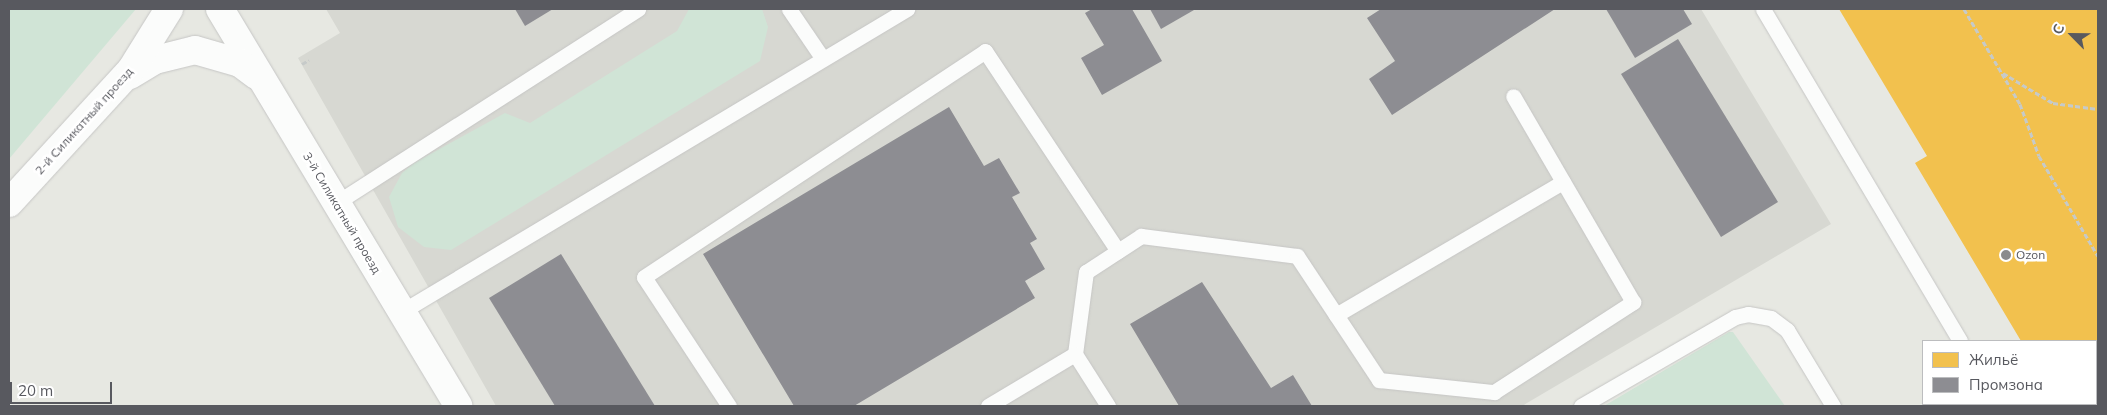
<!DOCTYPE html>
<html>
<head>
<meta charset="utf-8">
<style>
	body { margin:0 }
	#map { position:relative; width:2107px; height:415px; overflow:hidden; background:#e7e8e2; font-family:Mulish,sans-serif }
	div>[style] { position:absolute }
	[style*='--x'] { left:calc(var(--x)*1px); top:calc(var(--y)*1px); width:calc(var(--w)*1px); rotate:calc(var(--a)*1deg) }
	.industrial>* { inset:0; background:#d7d8d2 }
	.green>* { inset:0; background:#d0e4d6 }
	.homes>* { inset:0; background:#f2c14e }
	.industry>* { inset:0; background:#8d8d92 }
	.path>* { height:3px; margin-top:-1.5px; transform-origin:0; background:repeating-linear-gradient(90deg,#c6cac9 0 5px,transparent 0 7.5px) }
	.roads { filter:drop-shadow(0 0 1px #c6c6c5) drop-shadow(0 0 1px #c6c6c5) }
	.lane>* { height:15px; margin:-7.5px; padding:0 7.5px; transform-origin:7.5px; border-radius:7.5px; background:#fbfcfb }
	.secondary>* { height:28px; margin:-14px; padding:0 14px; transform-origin:14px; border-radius:14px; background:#fbfcfb }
	.dots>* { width:14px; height:14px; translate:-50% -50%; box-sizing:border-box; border:2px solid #fff; border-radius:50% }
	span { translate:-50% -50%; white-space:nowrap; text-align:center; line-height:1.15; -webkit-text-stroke:5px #fff; paint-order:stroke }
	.street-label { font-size:12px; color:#58595f }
	.poi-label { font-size:12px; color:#58595f }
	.left { translate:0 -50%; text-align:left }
	.frame { position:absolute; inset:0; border:10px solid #58595f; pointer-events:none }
	.legend { position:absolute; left:1922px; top:340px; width:175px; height:65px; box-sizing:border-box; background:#fff; border:1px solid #bcbdbf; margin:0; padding:6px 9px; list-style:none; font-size:15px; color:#58595f }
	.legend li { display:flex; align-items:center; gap:10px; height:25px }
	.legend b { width:25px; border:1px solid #bcbdbf }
	.north { position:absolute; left:2047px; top:10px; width:50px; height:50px; -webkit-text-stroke:4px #fff; paint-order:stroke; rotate:293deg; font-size:14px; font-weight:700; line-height:20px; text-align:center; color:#58595f }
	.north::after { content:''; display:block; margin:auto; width:18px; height:22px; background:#58595f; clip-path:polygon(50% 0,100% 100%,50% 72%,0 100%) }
	.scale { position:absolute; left:10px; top:382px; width:102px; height:22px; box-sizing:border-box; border:2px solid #58595f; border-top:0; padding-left:6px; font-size:15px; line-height:18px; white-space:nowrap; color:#58595f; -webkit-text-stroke:4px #fff; paint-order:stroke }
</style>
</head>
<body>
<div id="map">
	<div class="industrial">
		<div style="clip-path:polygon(326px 9px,1701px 9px,1831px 224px,1522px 406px,496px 406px,298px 58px,340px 33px)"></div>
	</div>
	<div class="green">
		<div style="clip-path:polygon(9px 9px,136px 9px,9px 159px)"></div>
		<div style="clip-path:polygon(689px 9px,762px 9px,768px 27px,760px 61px,451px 250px,424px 247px,398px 227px,389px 197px,402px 173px,414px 163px,505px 113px,530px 123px,677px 31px)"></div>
		<div style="clip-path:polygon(1733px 332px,1785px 406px,1604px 406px,1729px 332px)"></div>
	</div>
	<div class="homes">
		<div style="clip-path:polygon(1839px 9px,2098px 9px,2098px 406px,2058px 404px,2096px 404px,2096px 341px,2021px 341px,1915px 163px,1927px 156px)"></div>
	</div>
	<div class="industry">
		<div style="clip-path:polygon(515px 9px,553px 9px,525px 26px)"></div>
		<div style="clip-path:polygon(1092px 9px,1132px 9px,1162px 61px,1102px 95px,1081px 58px,1104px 45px,1085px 13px)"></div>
		<div style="clip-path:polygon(1150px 9px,1193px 9px,1194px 10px,1161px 29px)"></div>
		<div style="clip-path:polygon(1381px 9px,1555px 9px,1392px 115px,1369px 79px,1395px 61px,1367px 18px)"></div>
		<div style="clip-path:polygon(1606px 9px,1683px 9px,1692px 24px,1635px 58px)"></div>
		<div style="clip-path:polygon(1678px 39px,1778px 202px,1721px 237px,1621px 74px)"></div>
		<div style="clip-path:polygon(949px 107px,984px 166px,999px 158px,1020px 193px,1012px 197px,1037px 239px,1030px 243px,1045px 269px,1025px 281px,1035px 298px,854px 406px,794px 406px,703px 254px)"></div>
		<div style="clip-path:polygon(561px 254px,655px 406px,555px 406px,489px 298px)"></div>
		<div style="clip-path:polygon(1202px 282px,1271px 388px,1293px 375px,1312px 406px,1179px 406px,1130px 324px)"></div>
	</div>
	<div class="path">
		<div style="--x:1964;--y:9;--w:110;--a:59.5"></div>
		<div style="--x:2020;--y:104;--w:55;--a:69.9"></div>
		<div style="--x:2039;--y:156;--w:116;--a:59.5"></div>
		<div style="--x:302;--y:64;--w:8;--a:-30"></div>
		<div style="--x:2003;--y:73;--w:58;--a:31"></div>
		<div style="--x:2053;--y:103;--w:45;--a:7.6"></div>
		<div style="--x:2026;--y:404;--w:3;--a:45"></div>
	</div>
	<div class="roads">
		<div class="lane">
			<div style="--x:789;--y:9;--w:60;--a:55.8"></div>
			<div style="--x:1763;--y:9;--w:386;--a:59.3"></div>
			<div style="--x:336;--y:203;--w:359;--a:-32.7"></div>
			<div style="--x:401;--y:312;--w:590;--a:-30.91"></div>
			<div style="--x:1336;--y:315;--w:263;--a:-30.4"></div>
			<div style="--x:1075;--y:354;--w:83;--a:-82.4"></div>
			<div style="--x:1086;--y:272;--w:66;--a:-33.2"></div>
			<div style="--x:1141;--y:236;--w:157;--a:7.3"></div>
			<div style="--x:1297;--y:256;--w:149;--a:56.5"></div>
			<div style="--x:1379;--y:380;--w:116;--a:6"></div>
			<div style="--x:1494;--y:392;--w:166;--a:-32.9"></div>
			<div style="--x:1633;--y:302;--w:238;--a:-120.2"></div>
			<div style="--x:1997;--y:404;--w:2;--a:63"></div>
			<div style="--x:729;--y:406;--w:154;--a:-123.4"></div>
			<div style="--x:644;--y:277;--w:409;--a:-33.5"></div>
			<div style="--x:985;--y:51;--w:240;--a:56.4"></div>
			<div style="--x:988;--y:406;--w:101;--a:-30.9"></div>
			<div style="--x:1075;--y:354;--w:62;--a:57.6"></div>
			<div style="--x:1581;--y:406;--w:178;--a:-30"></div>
			<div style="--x:1735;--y:317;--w:13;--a:-13"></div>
			<div style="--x:1748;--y:314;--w:23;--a:10"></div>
			<div style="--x:1771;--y:318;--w:20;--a:37"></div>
			<div style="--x:1787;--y:330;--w:89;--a:58.8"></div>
		</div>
		<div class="secondary">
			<div style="--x:220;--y:9;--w:463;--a:59"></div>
			<div style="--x:130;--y:75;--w:29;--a:-31"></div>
			<div style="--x:155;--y:60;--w:41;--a:-14"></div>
			<div style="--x:195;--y:50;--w:47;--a:16.1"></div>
			<div style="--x:240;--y:63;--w:21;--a:37"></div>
			<div style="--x:9;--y:203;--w:180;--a:-47.5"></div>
			<div style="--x:131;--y:70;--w:72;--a:-58.1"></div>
		</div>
	</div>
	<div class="dots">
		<div style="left:2006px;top:255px;background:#8a8b8d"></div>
	</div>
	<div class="street-label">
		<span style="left:84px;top:121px;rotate:-48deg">2-й Силикатный проезд</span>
		<span style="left:342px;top:213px;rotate:59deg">3-й Силикатный проезд</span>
	</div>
	<div class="poi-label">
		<span class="left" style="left:2016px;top:255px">Ozon</span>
	</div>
	<div class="frame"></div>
	<ul class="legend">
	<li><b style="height:14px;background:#f2c14e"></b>Жильё</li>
	<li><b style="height:14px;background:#8d8d92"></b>Промзона</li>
	</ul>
	<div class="north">С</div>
	<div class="scale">20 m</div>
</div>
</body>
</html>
